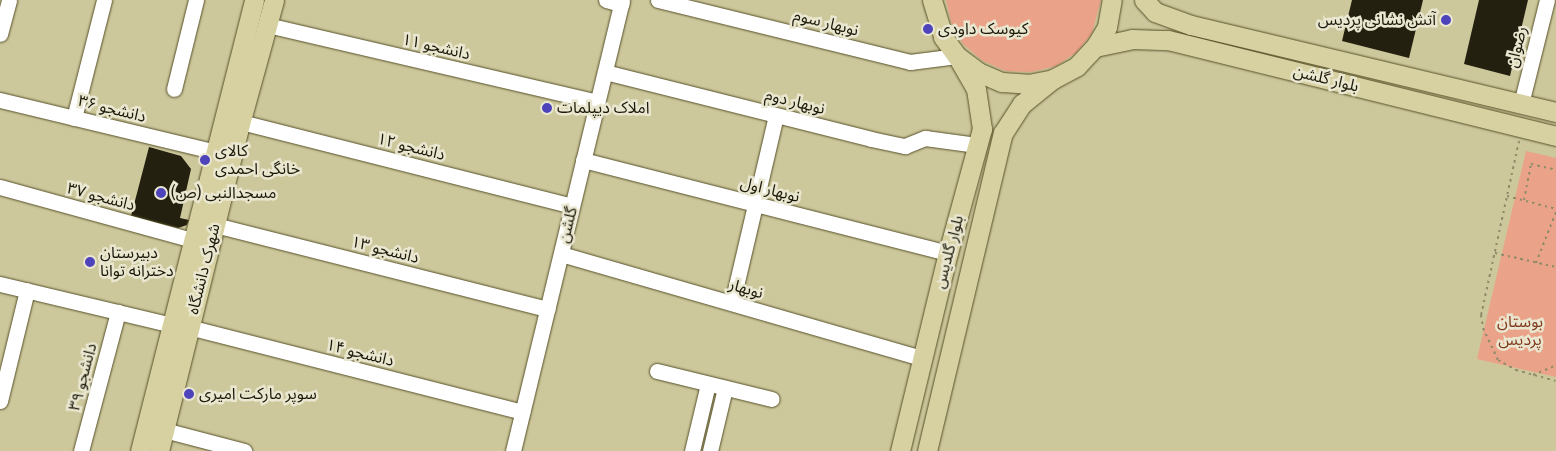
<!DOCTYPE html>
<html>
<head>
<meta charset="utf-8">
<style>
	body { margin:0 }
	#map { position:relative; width:1556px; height:451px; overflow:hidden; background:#cdc79c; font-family:"Fira Sans Condensed","Noto Sans Arabic",sans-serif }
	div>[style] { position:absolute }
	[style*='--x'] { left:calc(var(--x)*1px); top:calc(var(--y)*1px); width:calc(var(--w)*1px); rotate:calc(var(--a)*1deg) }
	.green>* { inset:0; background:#eaa389 }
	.building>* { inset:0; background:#23200f }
	.path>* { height:2px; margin-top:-1px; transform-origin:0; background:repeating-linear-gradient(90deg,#8f8b69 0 2.5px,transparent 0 6.5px) }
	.roads { filter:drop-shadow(0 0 1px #575129) drop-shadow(0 0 1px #575129) }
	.minor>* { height:15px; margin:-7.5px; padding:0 7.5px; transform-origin:7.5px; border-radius:7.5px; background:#fff }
	.major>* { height:19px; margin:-9.5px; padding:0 9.5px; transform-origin:9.5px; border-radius:9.5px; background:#d7d0a1 }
	.dots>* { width:14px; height:14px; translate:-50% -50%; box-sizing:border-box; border:2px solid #eae7d1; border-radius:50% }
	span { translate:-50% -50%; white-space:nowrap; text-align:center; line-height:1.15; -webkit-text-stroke:5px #eae7d1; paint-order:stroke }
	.poi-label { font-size:16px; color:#1c1909 }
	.right { translate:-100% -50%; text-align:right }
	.left { translate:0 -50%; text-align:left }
	.street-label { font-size:16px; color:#1c1909 }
	.park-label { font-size:16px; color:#80391d }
</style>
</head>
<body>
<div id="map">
	<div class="green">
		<div style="clip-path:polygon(946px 0,1101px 0,1092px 33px,1077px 52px,1056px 66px,1031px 72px,1006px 71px,983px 61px,963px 44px,951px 22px)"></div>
		<div style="clip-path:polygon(1526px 151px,1556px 158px,1556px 377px,1477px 359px)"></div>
	</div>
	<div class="building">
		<div style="clip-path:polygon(1352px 0,1423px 0,1409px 58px,1342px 41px)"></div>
		<div style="clip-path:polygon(1479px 0,1528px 0,1510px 76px,1464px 64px)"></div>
		<div style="clip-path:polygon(149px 147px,181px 156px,191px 169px,180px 218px,189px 220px,187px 225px,178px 228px,131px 216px)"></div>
	</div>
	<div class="path">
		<div style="--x:1519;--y:141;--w:178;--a:102.3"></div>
		<div style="--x:1481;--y:315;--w:13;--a:81"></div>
		<div style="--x:1483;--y:328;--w:35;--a:65"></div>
		<div style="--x:1498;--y:360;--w:21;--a:29"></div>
		<div style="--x:1516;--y:370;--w:41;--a:15.4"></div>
		<div style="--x:1507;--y:196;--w:51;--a:14.9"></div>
		<div style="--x:1524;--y:200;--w:37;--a:-79"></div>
		<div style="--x:1531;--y:164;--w:26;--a:13"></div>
		<div style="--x:1495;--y:253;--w:63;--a:12.9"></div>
		<div style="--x:1536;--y:263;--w:55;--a:-68.6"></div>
		<div style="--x:1533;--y:375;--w:25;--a:-23"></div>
	</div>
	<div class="roads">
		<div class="minor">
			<div style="--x:606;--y:0;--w:16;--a:15"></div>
			<div style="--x:658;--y:0;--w:260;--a:13.8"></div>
			<div style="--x:910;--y:62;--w:47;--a:-7.3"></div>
			<div style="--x:267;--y:25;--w:339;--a:13.1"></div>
			<div style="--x:0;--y:34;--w:35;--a:-75"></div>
			<div style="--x:605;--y:72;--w:274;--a:14.1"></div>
			<div style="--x:871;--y:139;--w:35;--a:12"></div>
			<div style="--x:905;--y:146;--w:22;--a:-22"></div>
			<div style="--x:925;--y:138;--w:52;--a:7.7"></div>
			<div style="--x:174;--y:89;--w:92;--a:-76.1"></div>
			<div style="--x:0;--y:100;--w:231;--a:13.5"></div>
			<div style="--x:1521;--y:104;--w:107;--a:-76"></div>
			<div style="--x:74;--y:118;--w:122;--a:-75.7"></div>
			<div style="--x:241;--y:122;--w:341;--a:14.2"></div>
			<div style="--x:583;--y:160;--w:377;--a:14.3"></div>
			<div style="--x:0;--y:187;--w:200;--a:15.4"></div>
			<div style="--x:215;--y:225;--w:343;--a:14.2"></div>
			<div style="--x:561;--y:254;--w:376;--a:16.1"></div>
			<div style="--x:0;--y:284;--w:177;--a:13.4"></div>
			<div style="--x:732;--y:303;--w:192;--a:-76.8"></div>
			<div style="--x:189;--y:327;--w:344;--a:14.3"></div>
			<div style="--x:657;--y:371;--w:118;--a:13.7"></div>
			<div style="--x:0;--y:401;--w:114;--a:-76.3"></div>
			<div style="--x:164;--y:430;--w:83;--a:14.7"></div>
			<div style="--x:81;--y:451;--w:144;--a:-75.1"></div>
			<div style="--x:513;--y:451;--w:464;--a:-76.4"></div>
			<div style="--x:692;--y:451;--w:69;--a:-76.6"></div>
			<div style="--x:710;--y:451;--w:65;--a:-76.6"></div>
		</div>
		<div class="major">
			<div style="--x:932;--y:0;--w:39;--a:73"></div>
			<div style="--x:943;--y:37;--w:24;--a:54"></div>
			<div style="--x:957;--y:56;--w:26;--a:37"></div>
			<div style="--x:978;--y:72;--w:26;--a:23"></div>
			<div style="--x:1002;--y:82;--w:26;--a:4"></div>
			<div style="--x:1028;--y:84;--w:25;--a:-11"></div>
			<div style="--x:1053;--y:79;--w:27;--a:-28"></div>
			<div style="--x:1077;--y:66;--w:26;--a:-47"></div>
			<div style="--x:1095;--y:47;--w:23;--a:-59"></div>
			<div style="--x:1107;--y:27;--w:27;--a:-80"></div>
			<div style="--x:1144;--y:0;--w:16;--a:47"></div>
			<div style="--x:1155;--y:12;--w:38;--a:20"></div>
			<div style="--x:1191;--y:25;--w:375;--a:13.4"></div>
			<div style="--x:1095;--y:47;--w:38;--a:-12"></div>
			<div style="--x:1132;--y:39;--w:36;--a:2"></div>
			<div style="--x:1168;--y:40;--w:400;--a:13.9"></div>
			<div style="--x:140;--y:451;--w:465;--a:-75.8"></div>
			<div style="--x:159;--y:451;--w:330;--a:-76.1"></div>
			<div style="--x:238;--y:131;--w:136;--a:-74.6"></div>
			<div style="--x:900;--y:451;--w:204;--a:-76.4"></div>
			<div style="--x:948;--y:253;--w:129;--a:-74.7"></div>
			<div style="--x:982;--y:129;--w:40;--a:-98.5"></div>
			<div style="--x:976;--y:89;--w:38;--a:-120"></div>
			<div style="--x:927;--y:451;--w:327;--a:-76.6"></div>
			<div style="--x:1003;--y:133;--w:35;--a:-57"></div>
			<div style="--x:1022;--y:104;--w:40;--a:-39"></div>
		</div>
	</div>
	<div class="dots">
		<div style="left:1446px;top:20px;background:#4d43ba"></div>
		<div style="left:928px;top:29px;background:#4d43ba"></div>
		<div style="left:547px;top:108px;background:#4d43ba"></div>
		<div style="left:205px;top:160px;background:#4d43ba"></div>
		<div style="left:161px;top:193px;background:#4d43ba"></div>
		<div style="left:90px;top:262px;background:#4d43ba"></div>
		<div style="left:189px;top:394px;background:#4d43ba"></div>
	</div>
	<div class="poi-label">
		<span class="right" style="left:1436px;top:20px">آتش نشانی پردیس</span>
		<span class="left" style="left:938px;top:29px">کیوسک داودی</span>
		<span class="left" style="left:557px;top:108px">املاک دیپلمات</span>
		<span class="left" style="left:215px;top:160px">کالای<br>خانگی احمدی</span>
		<span class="left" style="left:171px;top:193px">مسجدالنبی (ص)</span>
		<span class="left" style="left:100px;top:262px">دبیرستان<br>دخترانه توانا</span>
		<span class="left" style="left:199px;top:394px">سوپر مارکت امیری</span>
	</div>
	<div class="street-label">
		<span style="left:826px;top:23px;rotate:14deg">نوبهار سوم</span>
		<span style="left:436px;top:47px;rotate:13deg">دانشجو ۱۱</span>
		<span style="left:1517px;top:47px;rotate:-76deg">رضوان</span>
		<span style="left:1326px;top:79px;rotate:14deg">بلوار گلشن</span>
		<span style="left:795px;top:102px;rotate:14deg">نوبهار دوم</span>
		<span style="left:112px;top:109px;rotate:14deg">دانشجو ۳۶</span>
		<span style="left:411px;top:147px;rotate:14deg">دانشجو ۱۲</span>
		<span style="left:770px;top:190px;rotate:14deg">نوبهار اول</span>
		<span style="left:101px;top:197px;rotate:15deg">دانشجو ۳۷</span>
		<span style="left:568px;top:225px;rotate:-76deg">گلشن</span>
		<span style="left:385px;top:250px;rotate:14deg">دانشجو ۱۳</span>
		<span style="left:949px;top:252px;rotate:-75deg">بلوار گلدیس</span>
		<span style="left:204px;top:269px;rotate:-76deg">شهرک دانشگاه</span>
		<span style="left:746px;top:289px;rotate:16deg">نوبهار</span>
		<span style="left:360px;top:353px;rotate:14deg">دانشجو ۱۴</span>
		<span style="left:83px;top:377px;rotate:-75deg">دانشجو ۳۹</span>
	</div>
	<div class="park-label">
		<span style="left:1520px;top:331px">بوستان<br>پردیس</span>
	</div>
</div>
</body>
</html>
